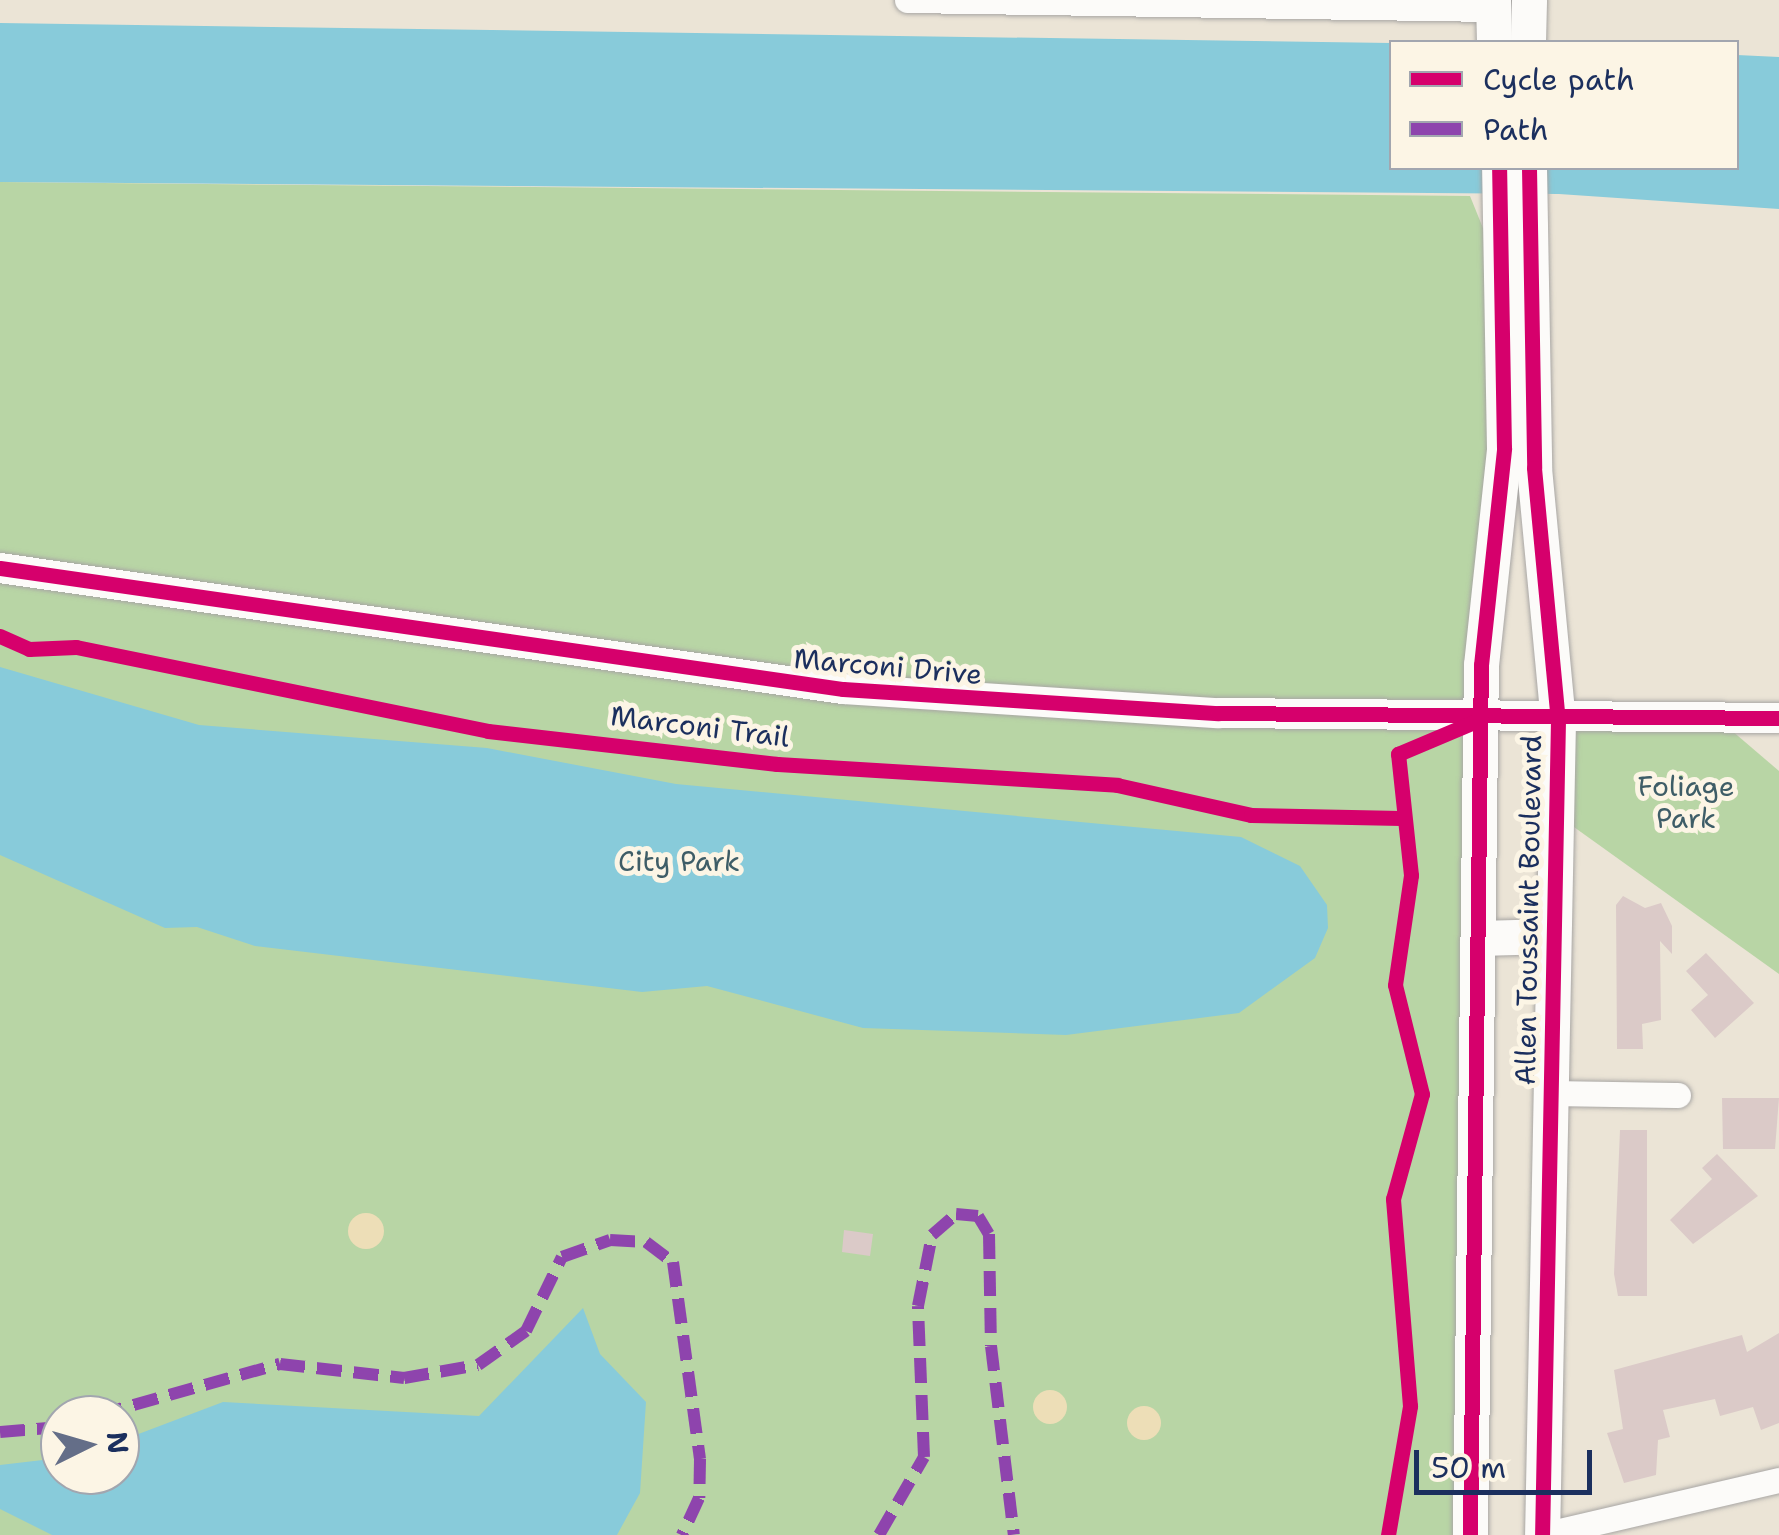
<!DOCTYPE html>
<html>
<head>
<meta charset="utf-8">
<style>
	body { margin:0 }
	#map { position:relative; width:1779px; height:1535px; overflow:hidden; background:#ebe4d6; font-family:"Shantell Sans",sans-serif }
	div>[style] { position:absolute }
	[style*='--x'] { left:calc(var(--x)*1px); top:calc(var(--y)*1px); width:calc(var(--w)*1px); rotate:calc(var(--a)*1deg) }
	.green>* { inset:0; background:#b8d5a5 }
	.sand>* { inset:0; background:#eddeb7 }
	.round { border-radius:50% }
	.water>* { inset:0; background:#88cbda }
	.building>* { inset:0; background:#dbcac8 }
	.roads { filter:drop-shadow(0 0 2px #a8a6a4) drop-shadow(0 0 2px #a8a6a4) }
	.minor>* { height:25px; margin:-12.5px; padding:0 12.5px; transform-origin:12.5px; border-radius:12.5px; background:#fcfbf9 }
	.tertiary>* { height:30px; margin:-15px; padding:0 15px; transform-origin:15px; border-radius:15px; background:#fcfbf9 }
	.secondary>* { height:35px; margin:-17.5px; padding:0 17.5px; transform-origin:17.5px; border-radius:17.5px; background:#fcfbf9 }
	.quiet>* { height:12px; margin-top:-6px; transform-origin:0; background:repeating-linear-gradient(90deg,#8e44ad 0 25px,transparent 0 37px) }
	.cycleway>* { height:15px; margin:-7.5px; padding:0 7.5px; transform-origin:7.5px; border-radius:7.5px; background:#d6006c }
	span { translate:-50% -50%; white-space:nowrap; text-align:center; line-height:1.15; -webkit-text-stroke:10px #fcf5e5; paint-order:stroke }
	.street-label { font-size:28px; color:#1b2f5e }
	.park-label { font-size:28px; color:#3e5d67 }
	.legend { position:absolute; left:1389px; top:40px; width:350px; height:130px; box-sizing:border-box; background:#fcf5e5; border:2px solid #a2a6af; margin:0; padding:12px 18px; list-style:none; font-size:30px; color:#1b2f5e }
	.legend li { display:flex; align-items:center; gap:20px; height:50px }
	.legend b { width:50px; border:2px solid #a2a6af }
	.north { position:absolute; left:40px; top:1395px; width:100px; height:100px; box-sizing:border-box; background:#fcf5e5; border:2px solid #a2a6af; border-radius:50%; rotate:85deg; font-size:28px; font-weight:700; line-height:40px; text-align:center; color:#1b2f5e }
	.north::after { content:''; display:block; margin:auto; width:35px; height:45px; background:#646e88; clip-path:polygon(50% 0,100% 100%,50% 72%,0 100%) }
	.scale { position:absolute; left:1414px; top:1450px; width:178px; height:45px; box-sizing:border-box; border:5px solid #1b2f5e; border-top:0; padding-left:12px; font-size:30px; line-height:35px; white-space:nowrap; color:#1b2f5e; -webkit-text-stroke:8px #fcf5e5; paint-order:stroke }
</style>
</head>
<body>
<div id="map">
	<div class="green">
		<div style="clip-path:polygon(evenodd,0 182px,1470px 196px,1502px 275px,1470px 1535px,0 1535px,0 182px,60px 1415px,120px 1415px,120px 1475px,60px 1475px,60px 1415px)"></div>
		<div style="clip-path:polygon(1717px 718px,1779px 771px,1779px 974px,1553px 812px,1558px 720px)"></div>
	</div>
	<div class="sand">
		<div class="round" style="left:348px;top:1213px;width:36px;height:36px"></div>
		<div class="round" style="left:1033px;top:1390px;width:34px;height:34px"></div>
		<div class="round" style="left:1127px;top:1406px;width:34px;height:34px"></div>
	</div>
	<div class="water">
		<div style="clip-path:polygon(0 23px,1391px 43px,1392px 168px,1736px 168px,1737px 55px,1779px 57px,1779px 209px,1559px 194px,0 182px)"></div>
		<div style="clip-path:polygon(0 667px,199px 725px,487px 748px,676px 784px,1241px 837px,1300px 866px,1327px 905px,1328px 928px,1315px 958px,1239px 1013px,1066px 1035px,863px 1028px,707px 986px,642px 992px,255px 946px,197px 927px,165px 928px,0 855px)"></div>
		<div style="clip-path:polygon(583px 1308px,600px 1354px,646px 1402px,640px 1493px,617px 1535px,52px 1535px,0 1509px,0 1465px,60px 1458px,60px 1475px,120px 1475px,120px 1441px,223px 1402px,479px 1416px)"></div>
	</div>
	<div class="building">
		<div style="clip-path:polygon(1623px 896px,1645px 908px,1661px 903px,1672px 926px,1672px 954px,1660px 941px,1661px 1020px,1642px 1024px,1643px 1049px,1617px 1049px,1616px 905px)"></div>
		<div style="clip-path:polygon(1706px 953px,1754px 1003px,1715px 1038px,1691px 1010px,1708px 995px,1686px 971px)"></div>
		<div style="clip-path:polygon(1722px 1098px,1779px 1098px,1775px 1149px,1723px 1149px)"></div>
		<div style="clip-path:polygon(1620px 1130px,1647px 1130px,1647px 1296px,1618px 1296px,1614px 1274px)"></div>
		<div style="clip-path:polygon(1717px 1154px,1758px 1196px,1693px 1244px,1670px 1220px,1712px 1179px,1702px 1168px)"></div>
		<div style="clip-path:polygon(844px 1230px,873px 1234px,870px 1256px,842px 1252px)"></div>
		<div style="clip-path:polygon(1779px 1333px,1779px 1423px,1761px 1430px,1753px 1407px,1720px 1416px,1715px 1399px,1663px 1410px,1670px 1437px,1658px 1440px,1656px 1475px,1624px 1483px,1607px 1433px,1623px 1429px,1614px 1370px,1742px 1335px,1747px 1352px)"></div>
	</div>
	<div class="roads">
		<div class="minor">
			<div style="--x:907;--y:0;--w:586;--a:0.88"></div>
			<div style="--x:1548;--y:1093;--w:130;--a:0.9"></div>
			<div style="--x:1542;--y:1535;--w:243;--a:-13.1"></div>
		</div>
		<div class="tertiary">
			<div style="--x:0;--y:568;--w:852;--a:8.17"></div>
			<div style="--x:843;--y:689;--w:376;--a:3.7"></div>
			<div style="--x:1218;--y:713;--w:561;--a:0.51"></div>
		</div>
		<div class="secondary">
			<div style="--x:1493;--y:0;--w:42;--a:88.6"></div>
			<div style="--x:1528;--y:42;--w:42;--a:-88.6"></div>
			<div style="--x:1529;--y:168;--w:300;--a:89"></div>
			<div style="--x:1534;--y:468;--w:253;--a:84.6"></div>
			<div style="--x:1558;--y:720;--w:815;--a:91.12"></div>
			<div style="--x:1479;--y:938;--w:72;--a:-1.6"></div>
			<div style="--x:1470;--y:1535;--w:870;--a:-89.28"></div>
			<div style="--x:1481;--y:665;--w:218;--a:-83.9"></div>
			<div style="--x:1504;--y:448;--w:280;--a:-91"></div>
		</div>
	</div>
	<div class="quiet">
		<div style="--x:98;--y:1415;--w:189;--a:-15.7"></div>
		<div style="--x:280;--y:1364;--w:125;--a:6.4"></div>
		<div style="--x:404;--y:1378;--w:75;--a:-10"></div>
		<div style="--x:478;--y:1365;--w:59;--a:-35.3"></div>
		<div style="--x:526;--y:1331;--w:82;--a:-64.1"></div>
		<div style="--x:562;--y:1257;--w:51;--a:-19.5"></div>
		<div style="--x:610;--y:1240;--w:36;--a:3"></div>
		<div style="--x:646;--y:1242;--w:34;--a:37"></div>
		<div style="--x:673;--y:1262;--w:199;--a:82.2"></div>
		<div style="--x:700;--y:1459;--w:39;--a:91"></div>
		<div style="--x:699;--y:1498;--w:41;--a:114.7"></div>
		<div style="--x:0;--y:1432;--w:60;--a:-4.8"></div>
		<div style="--x:879;--y:1535;--w:90;--a:-60"></div>
		<div style="--x:924;--y:1457;--w:151;--a:-92.3"></div>
		<div style="--x:918;--y:1306;--w:72;--a:-78.8"></div>
		<div style="--x:932;--y:1235;--w:32;--a:-41"></div>
		<div style="--x:956;--y:1214;--w:22;--a:5"></div>
		<div style="--x:978;--y:1216;--w:21;--a:59"></div>
		<div style="--x:989;--y:1234;--w:112;--a:89"></div>
		<div style="--x:991;--y:1346;--w:190;--a:83.1"></div>
	</div>
	<div class="cycleway">
		<div style="--x:1529;--y:168;--w:300;--a:89"></div>
		<div style="--x:1534;--y:468;--w:253;--a:84.6"></div>
		<div style="--x:1558;--y:720;--w:815;--a:91.12"></div>
		<div style="--x:0;--y:568;--w:852;--a:8.17"></div>
		<div style="--x:843;--y:689;--w:376;--a:3.7"></div>
		<div style="--x:1218;--y:713;--w:561;--a:0.51"></div>
		<div style="--x:0;--y:636;--w:32;--a:24"></div>
		<div style="--x:29;--y:649;--w:47;--a:-2.4"></div>
		<div style="--x:76;--y:647;--w:420;--a:11.5"></div>
		<div style="--x:488;--y:731;--w:291;--a:6.5"></div>
		<div style="--x:777;--y:764;--w:341;--a:3.5"></div>
		<div style="--x:1117;--y:785;--w:137;--a:12.6"></div>
		<div style="--x:1251;--y:815;--w:150;--a:1.1"></div>
		<div style="--x:1388;--y:1535;--w:131;--a:-80.3"></div>
		<div style="--x:1410;--y:1406;--w:208;--a:-94.7"></div>
		<div style="--x:1393;--y:1199;--w:109;--a:-74.6"></div>
		<div style="--x:1422;--y:1094;--w:112;--a:-103.9"></div>
		<div style="--x:1395;--y:985;--w:111;--a:-81.7"></div>
		<div style="--x:1411;--y:875;--w:122;--a:-96.1"></div>
		<div style="--x:1398;--y:754;--w:90;--a:-22.9"></div>
		<div style="--x:1470;--y:1535;--w:870;--a:-89.28"></div>
		<div style="--x:1481;--y:665;--w:218;--a:-83.9"></div>
		<div style="--x:1504;--y:448;--w:280;--a:-91"></div>
	</div>
	<div class="street-label">
		<span style="left:888px;top:666px;rotate:5deg">Marconi Drive</span>
		<span style="left:700px;top:726px;rotate:7deg">Marconi Trail</span>
		<span style="left:1528px;top:910px;rotate:-89deg">Allen Toussaint Boulevard</span>
	</div>
	<div class="park-label">
		<span style="left:1686px;top:802px">Foliage<br>Park</span>
		<span style="left:679px;top:861px">City Park</span>
	</div>
	<ul class="legend">
	<li><b style="height:12px;background:#d6006c"></b>Cycle path</li>
	<li><b style="height:12px;background:#8e44ad"></b>Path</li>
	</ul>
	<div class="north">N</div>
	<div class="scale">50 m</div>
</div>
</body>
</html>
